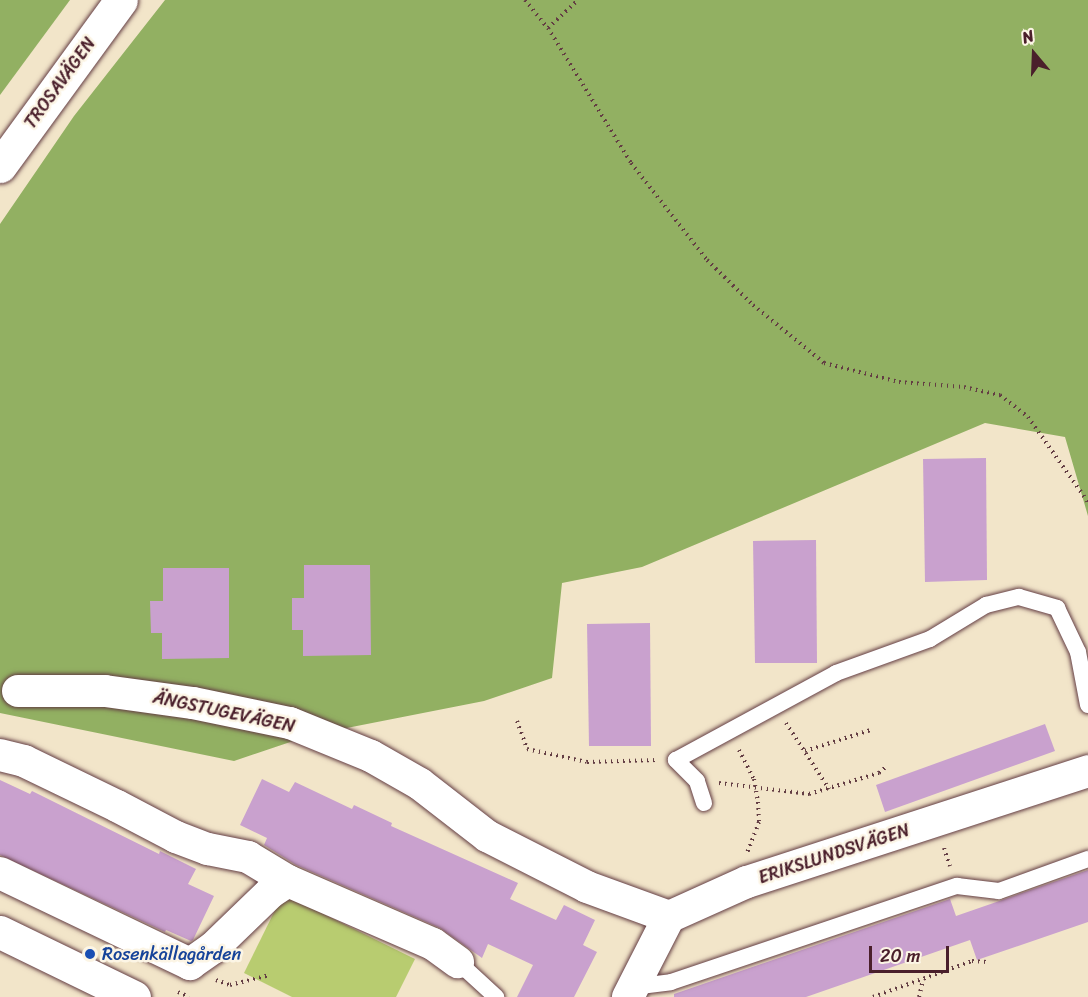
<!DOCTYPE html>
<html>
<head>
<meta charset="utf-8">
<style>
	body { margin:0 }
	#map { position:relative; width:1088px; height:997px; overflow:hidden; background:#f2e5c9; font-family:Sriracha,sans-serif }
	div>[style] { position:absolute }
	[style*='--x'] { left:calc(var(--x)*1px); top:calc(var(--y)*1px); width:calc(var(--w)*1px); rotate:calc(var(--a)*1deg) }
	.green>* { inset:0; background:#b8cc70 }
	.forest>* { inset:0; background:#92b062 }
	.building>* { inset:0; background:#c9a1ce }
	.path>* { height:4px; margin-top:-2px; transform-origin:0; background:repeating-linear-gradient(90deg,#633d43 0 1.5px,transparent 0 6px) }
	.roads { filter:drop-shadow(0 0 2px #633d43) drop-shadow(0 0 2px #633d43) }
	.lane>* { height:16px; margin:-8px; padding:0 8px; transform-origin:8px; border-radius:8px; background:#fff }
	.street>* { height:32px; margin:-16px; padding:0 16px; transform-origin:16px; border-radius:16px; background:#fff }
	.secondary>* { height:33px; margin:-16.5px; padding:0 16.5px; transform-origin:16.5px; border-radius:16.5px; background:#fff }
	.dots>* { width:16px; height:16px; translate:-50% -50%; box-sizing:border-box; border:3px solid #fcf5e5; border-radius:50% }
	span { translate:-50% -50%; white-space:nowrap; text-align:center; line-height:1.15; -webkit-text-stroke:5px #fcf5e5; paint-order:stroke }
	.street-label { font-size:18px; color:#4a1f2b }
	.transit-label { font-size:18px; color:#164399 }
	.left { translate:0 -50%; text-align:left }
	.north { position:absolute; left:1004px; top:24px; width:60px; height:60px; -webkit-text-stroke:4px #fcf5e5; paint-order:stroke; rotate:341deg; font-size:16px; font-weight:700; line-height:24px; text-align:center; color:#4a1f2b }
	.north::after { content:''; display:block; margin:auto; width:21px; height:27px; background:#4a1f2b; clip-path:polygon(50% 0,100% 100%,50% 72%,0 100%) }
	.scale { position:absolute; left:869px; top:946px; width:80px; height:27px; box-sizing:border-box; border:3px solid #4a1f2b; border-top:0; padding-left:8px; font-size:18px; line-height:21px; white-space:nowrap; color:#4a1f2b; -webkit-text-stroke:4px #fcf5e5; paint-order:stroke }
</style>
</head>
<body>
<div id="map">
	<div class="green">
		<div style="clip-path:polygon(283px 894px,415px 959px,396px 997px,292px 997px,244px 973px)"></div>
	</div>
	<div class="forest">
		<div style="clip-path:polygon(0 0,70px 0,0 95px)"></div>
		<div style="clip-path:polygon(165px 0,1088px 0,1088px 516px,1065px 437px,985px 423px,642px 567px,562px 583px,552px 678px,484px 701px,311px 735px,234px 761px,0 713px,0 224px,74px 116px)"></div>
	</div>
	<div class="building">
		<div style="clip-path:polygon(986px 458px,987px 580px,925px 582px,923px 459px)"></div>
		<div style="clip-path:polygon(816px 540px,817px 663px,755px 663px,753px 541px)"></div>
		<div style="clip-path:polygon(304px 565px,370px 565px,371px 655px,303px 656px,303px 630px,292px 630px,292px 598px,304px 598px)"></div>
		<div style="clip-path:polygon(163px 568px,229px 568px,229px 658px,162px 659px,162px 633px,151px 633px,150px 601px,163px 601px)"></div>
		<div style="clip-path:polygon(650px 623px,651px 746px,589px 746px,587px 624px)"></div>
		<div style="clip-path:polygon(1045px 724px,1055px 751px,885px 812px,876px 785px)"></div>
		<div style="clip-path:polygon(262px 779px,289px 792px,295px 782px,352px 809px,354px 805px,392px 823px,391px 826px,518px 883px,510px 899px,556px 920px,564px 905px,595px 920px,583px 945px,597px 952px,574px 997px,517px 997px,533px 965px,488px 944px,482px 958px,440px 928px,296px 865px,264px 845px,267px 838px,240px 825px)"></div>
		<div style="clip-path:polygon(0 780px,30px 794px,32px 791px,159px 854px,160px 851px,196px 869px,188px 884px,214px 896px,193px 940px,191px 941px,166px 930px,165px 932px,0 855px)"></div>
		<div style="clip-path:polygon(1088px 870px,1088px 922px,977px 960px,970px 940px,806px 997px,674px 997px,674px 994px,950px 899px,956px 916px)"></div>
	</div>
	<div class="path">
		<div style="--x:525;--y:0;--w:36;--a:51"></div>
		<div style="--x:548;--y:28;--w:158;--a:58.4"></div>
		<div style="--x:631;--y:163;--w:123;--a:51.9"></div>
		<div style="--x:707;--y:260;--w:64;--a:44.4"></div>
		<div style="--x:753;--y:305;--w:92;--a:39.2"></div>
		<div style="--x:824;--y:363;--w:77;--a:14.2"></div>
		<div style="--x:899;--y:382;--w:65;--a:4.4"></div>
		<div style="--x:964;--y:387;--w:37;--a:13"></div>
		<div style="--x:1000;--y:395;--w:36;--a:38"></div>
		<div style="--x:1028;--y:417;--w:104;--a:54.8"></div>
		<div style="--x:548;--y:28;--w:41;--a:-43"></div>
		<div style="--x:517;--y:721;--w:30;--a:70"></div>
		<div style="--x:527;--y:749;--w:61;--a:12.2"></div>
		<div style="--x:587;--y:762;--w:70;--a:-1.6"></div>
		<div style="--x:786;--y:723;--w:79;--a:56.9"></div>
		<div style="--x:739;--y:750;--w:33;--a:63"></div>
		<div style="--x:754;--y:779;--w:23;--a:80"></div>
		<div style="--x:758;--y:802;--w:20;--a:87"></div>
		<div style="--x:759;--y:822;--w:33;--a:111"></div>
		<div style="--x:805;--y:751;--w:69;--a:-17.7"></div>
		<div style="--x:719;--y:783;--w:91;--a:7"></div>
		<div style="--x:809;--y:794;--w:73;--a:-16.7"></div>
		<div style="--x:879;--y:773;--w:9;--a:-41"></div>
		<div style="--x:944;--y:848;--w:19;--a:72"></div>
		<div style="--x:216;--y:980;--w:15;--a:20"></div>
		<div style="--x:230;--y:985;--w:38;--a:-14"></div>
		<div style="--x:178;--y:992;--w:12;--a:24"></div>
		<div style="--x:873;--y:997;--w:105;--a:-20"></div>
		<div style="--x:972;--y:961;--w:15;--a:4"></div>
		<div style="--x:919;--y:997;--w:18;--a:-77"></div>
	</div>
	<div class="roads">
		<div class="lane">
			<div style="--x:704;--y:803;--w:23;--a:-108"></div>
			<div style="--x:697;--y:781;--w:30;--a:-135"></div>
			<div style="--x:676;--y:760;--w:182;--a:-28.5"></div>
			<div style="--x:836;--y:673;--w:100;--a:-19.9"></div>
			<div style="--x:930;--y:639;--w:66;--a:-31.3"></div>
			<div style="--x:986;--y:605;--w:34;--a:-14"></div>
			<div style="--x:1019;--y:597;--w:40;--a:16"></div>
			<div style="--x:1057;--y:608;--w:49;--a:64.5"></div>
			<div style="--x:1078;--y:652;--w:54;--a:79.3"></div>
			<div style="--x:458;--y:962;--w:52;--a:42.6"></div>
			<div style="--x:632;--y:987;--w:39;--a:-7"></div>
			<div style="--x:671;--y:982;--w:302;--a:-18.6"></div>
			<div style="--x:957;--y:886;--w:42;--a:6.8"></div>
			<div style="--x:999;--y:891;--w:95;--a:-19.8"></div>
		</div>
		<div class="street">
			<div style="--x:18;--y:691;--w:87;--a:0"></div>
			<div style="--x:105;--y:691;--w:89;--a:7.8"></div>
			<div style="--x:193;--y:703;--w:99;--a:11.7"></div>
			<div style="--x:290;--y:723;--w:87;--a:22.2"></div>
			<div style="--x:371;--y:756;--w:56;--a:29.7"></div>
			<div style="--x:420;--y:784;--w:85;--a:37.8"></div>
			<div style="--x:487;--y:836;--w:112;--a:27"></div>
			<div style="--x:587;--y:887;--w:87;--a:20.1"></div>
			<div style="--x:0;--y:755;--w:25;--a:14"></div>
			<div style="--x:24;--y:761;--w:103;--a:25.8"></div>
			<div style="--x:117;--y:806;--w:67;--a:27.7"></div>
			<div style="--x:176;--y:837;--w:34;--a:21"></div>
			<div style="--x:208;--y:849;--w:41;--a:11.3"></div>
			<div style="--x:248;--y:857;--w:47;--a:31"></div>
			<div style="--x:0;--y:873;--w:211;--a:25.6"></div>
			<div style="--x:190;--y:964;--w:28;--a:-35"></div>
			<div style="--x:213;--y:948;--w:81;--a:-44"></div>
			<div style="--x:271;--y:892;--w:20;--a:-33"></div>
			<div style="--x:288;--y:881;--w:158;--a:23.5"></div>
			<div style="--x:433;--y:944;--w:31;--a:36"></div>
			<div style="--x:628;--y:997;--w:90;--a:-62.9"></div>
			<div style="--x:669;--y:917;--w:85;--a:-24.2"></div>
			<div style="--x:747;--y:882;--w:359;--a:-18"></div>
		</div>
		<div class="secondary">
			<div style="--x:0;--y:166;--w:205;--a:-53.9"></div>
			<div style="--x:0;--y:932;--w:149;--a:25.9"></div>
		</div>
	</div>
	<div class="dots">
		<div style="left:90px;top:954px;background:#1a4fb4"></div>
	</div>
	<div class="street-label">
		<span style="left:60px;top:83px;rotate:-54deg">TROSAVÄGEN</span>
		<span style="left:224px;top:712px;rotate:12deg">ÄNGSTUGEVÄGEN</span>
		<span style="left:834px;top:854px;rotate:-18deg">ERIKSLUNDSVÄGEN</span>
	</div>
	<div class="transit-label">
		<span class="left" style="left:102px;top:954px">Rosenkällagården</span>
	</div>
	<div class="north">N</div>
	<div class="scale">20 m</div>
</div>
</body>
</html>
